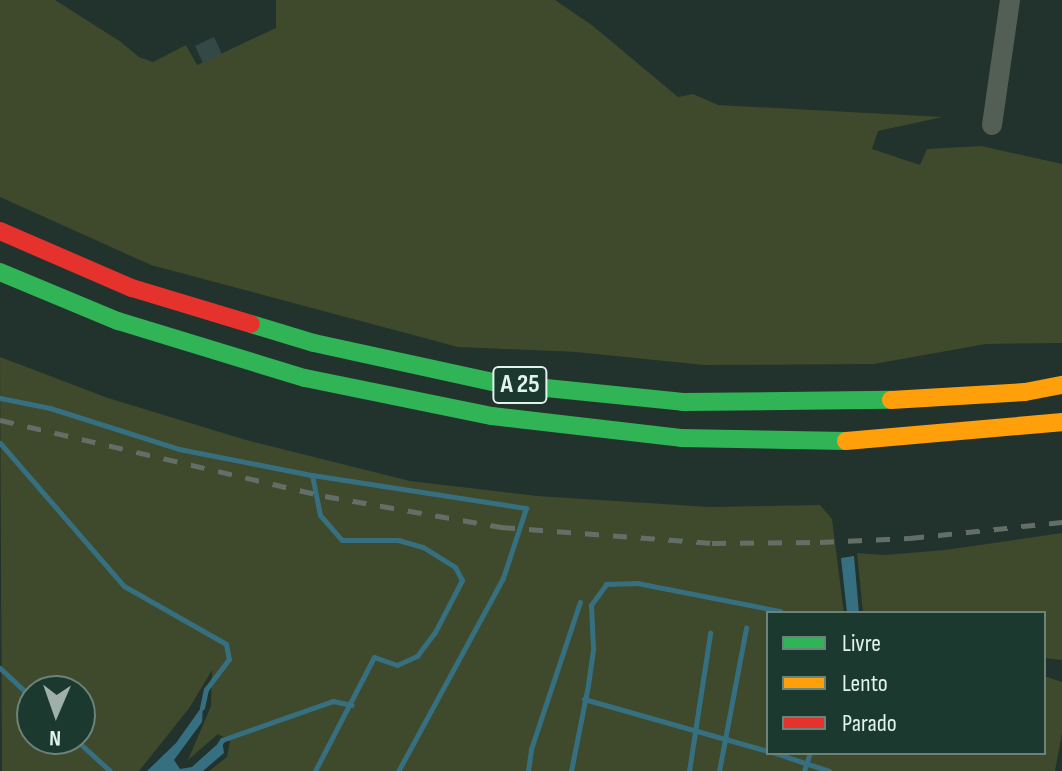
<!DOCTYPE html>
<html>
<head>
<meta charset="utf-8">
<style>
	body { margin:0 }
	#map { position:relative; width:1062px; height:771px; overflow:hidden; background:#22322d; font-family:"Sofia Sans Condensed",sans-serif }
	div>[style] { position:absolute }
	[style*='--x'] { left:calc(var(--x)*1px); top:calc(var(--y)*1px); width:calc(var(--w)*1px); rotate:calc(var(--a)*1deg) }
	.green>* { inset:0; background:#3f492b }
	.water>* { inset:0; background:#367080 }
	.stream>* { height:5px; margin:-2.5px; padding:0 2.5px; transform-origin:2.5px; border-radius:2.5px; background:#367080 }
	.building>* { inset:0; background:#344946 }
	.street>* { height:20px; margin:-10px; padding:0 10px; transform-origin:10px; border-radius:10px; background:#535f55 }
	.fast>* { height:18px; margin:-9px; padding:0 9px; transform-origin:9px; border-radius:9px; background:#30b455 }
	.slow>* { height:18px; margin:-9px; padding:0 9px; transform-origin:9px; border-radius:9px; background:#ff9f0a }
	.jam>* { height:18px; margin:-9px; padding:0 9px; transform-origin:9px; border-radius:9px; background:#e5322d }
	.rail>* { height:5px; margin-top:-2.5px; transform-origin:0; background:repeating-linear-gradient(90deg,#636e67 0 14px,transparent 0 28px) }
	span { translate:-50% -50%; white-space:nowrap; text-align:center; line-height:1.15; -webkit-text-stroke:7px #1b392f; paint-order:stroke }
	.shield-label span { padding:2px 6px; background:#1b392f; border:2px solid; border-radius:6px; -webkit-text-stroke-width:0 }
	.shield-label { font-size:26px; color:#e2f3ec; font-weight:700 }
	.legend { position:absolute; left:766px; top:611px; width:280px; height:144px; box-sizing:border-box; background:#1b392f; border:2px solid #6b837b; margin:0; padding:10px 14px; list-style:none; font-size:24px; color:#e2f3ec }
	.legend li { display:flex; align-items:center; gap:16px; height:40px }
	.legend b { width:40px; border:2px solid #6b837b }
	.north { position:absolute; left:16px; top:675px; width:80px; height:80px; box-sizing:border-box; background:#1b392f; border:2px solid #6b837b; border-radius:50%; rotate:182deg; font-size:22px; font-weight:700; line-height:32px; text-align:center; color:#e2f3ec }
	.north::after { content:''; display:block; margin:auto; width:28px; height:36px; background:#9fafa9; clip-path:polygon(50% 0,100% 100%,50% 72%,0 100%) }
</style>
</head>
<body>
<div id="map">
	<div class="green">
		<div style="clip-path:polygon(0 0,55px 0,121px 42px,139px 57px,153px 62px,186px 45px,197px 65px,276px 28px,276px 0,555px 0,593px 26px,678px 97px,693px 94px,718px 105px,943px 117px,878px 131px,872px 149px,920px 165px,927px 149px,981px 146px,1062px 164px,1062px 343px,986px 344px,874px 364px,704px 365px,576px 352px,458px 347px,151px 265px,0 197px)"></div>
		<div style="clip-path:polygon(evenodd,0 357px,108px 398px,246px 440px,410px 481px,537px 496px,710px 507px,820px 505px,832px 519px,844px 613px,768px 613px,768px 753px,1044px 753px,1044px 676px,1062px 682px,1062px 733px,1055px 771px,209px 771px,227px 757px,230px 741px,218px 734px,188px 760px,211px 706px,212px 670px,190px 707px,139px 771px,2px 771px,0 357px,32px 691px,80px 691px,80px 739px,32px 739px,32px 691px)"></div>
		<div style="clip-path:polygon(1062px 533px,1062px 660px,1044px 658px,1044px 613px,863px 613px,857px 553px,884px 555px,945px 550px)"></div>
	</div>
	<div class="water">
		<div style="clip-path:polygon(854px 556px,859px 613px,847px 613px,841px 558px)"></div>
		<div style="clip-path:polygon(203px 705px,202px 722px,174px 760px,180px 769px,192px 767px,222px 740px,224px 753px,203px 771px,147px 771px,176px 743px)"></div>
	</div>
	<div class="stream">
		<div style="--x:0;--y:398;--w:51;--a:11.3"></div>
		<div style="--x:50;--y:408;--w:135;--a:17.6"></div>
		<div style="--x:179;--y:449;--w:136;--a:11.1"></div>
		<div style="--x:312;--y:475;--w:41;--a:78.7"></div>
		<div style="--x:320;--y:515;--w:33;--a:49"></div>
		<div style="--x:342;--y:540;--w:56;--a:0"></div>
		<div style="--x:398;--y:540;--w:26;--a:16"></div>
		<div style="--x:423;--y:547;--w:38;--a:32"></div>
		<div style="--x:455;--y:567;--w:15;--a:62"></div>
		<div style="--x:462;--y:580;--w:59;--a:117.4"></div>
		<div style="--x:435;--y:632;--w:30;--a:127"></div>
		<div style="--x:417;--y:656;--w:22;--a:156"></div>
		<div style="--x:397;--y:665;--w:24;--a:-161"></div>
		<div style="--x:374;--y:657;--w:128;--a:117.4"></div>
		<div style="--x:0;--y:443;--w:189;--a:49.1"></div>
		<div style="--x:124;--y:586;--w:117;--a:29.6"></div>
		<div style="--x:226;--y:644;--w:15;--a:79"></div>
		<div style="--x:229;--y:659;--w:38;--a:127"></div>
		<div style="--x:206;--y:689;--w:19;--a:102"></div>
		<div style="--x:312;--y:475;--w:217;--a:8.8"></div>
		<div style="--x:526;--y:508;--w:74;--a:108.2"></div>
		<div style="--x:503;--y:578;--w:220;--a:118.5"></div>
		<div style="--x:0;--y:668;--w:44;--a:43.2"></div>
		<div style="--x:584;--y:699;--w:191;--a:15.8"></div>
		<div style="--x:75;--y:739;--w:47;--a:42.4"></div>
		<div style="--x:219;--y:745;--w:6;--a:-59"></div>
		<div style="--x:222;--y:740;--w:118;--a:-19.4"></div>
		<div style="--x:333;--y:701;--w:19;--a:12"></div>
		<div style="--x:775;--y:753;--w:57;--a:18.4"></div>
		<div style="--x:528;--y:771;--w:22;--a:-82"></div>
		<div style="--x:531;--y:749;--w:155;--a:-71.6"></div>
		<div style="--x:571;--y:771;--w:88;--a:-78.8"></div>
		<div style="--x:588;--y:685;--w:37;--a:-82"></div>
		<div style="--x:593;--y:648;--w:43;--a:-92.7"></div>
		<div style="--x:591;--y:605;--w:26;--a:-54"></div>
		<div style="--x:606;--y:584;--w:31;--a:-2"></div>
		<div style="--x:637;--y:583;--w:146;--a:11.1"></div>
		<div style="--x:689;--y:771;--w:140;--a:-81.3"></div>
		<div style="--x:719;--y:771;--w:146;--a:-79.3"></div>
		<div style="--x:804;--y:771;--w:19;--a:-72"></div>
	</div>
	<div class="building">
		<div style="clip-path:polygon(214px 37px,222px 54px,203px 63px,195px 46px)"></div>
	</div>
	<div class="street">
		<div style="--x:992;--y:125;--w:126;--a:-81.8"></div>
	</div>
	<div class="fast">
		<div style="--x:0;--y:272;--w:128;--a:22.6"></div>
		<div style="--x:118;--y:321;--w:195;--a:17"></div>
		<div style="--x:305;--y:378;--w:191;--a:11.5"></div>
		<div style="--x:492;--y:416;--w:190;--a:6.6"></div>
		<div style="--x:681;--y:438;--w:165;--a:1"></div>
		<div style="--x:251;--y:324;--w:66;--a:16.8"></div>
		<div style="--x:314;--y:343;--w:187;--a:12.3"></div>
		<div style="--x:497;--y:383;--w:187;--a:5.8"></div>
		<div style="--x:683;--y:402;--w:208;--a:-0.6"></div>
	</div>
	<div class="slow">
		<div style="--x:891;--y:400;--w:134;--a:-3.4"></div>
		<div style="--x:1025;--y:392;--w:38;--a:-11"></div>
		<div style="--x:846;--y:441;--w:217;--a:-5"></div>
	</div>
	<div class="jam">
		<div style="--x:0;--y:231;--w:144;--a:23.4"></div>
		<div style="--x:132;--y:288;--w:124;--a:16.8"></div>
	</div>
	<div class="rail">
		<div style="--x:0;--y:420;--w:334;--a:13.2"></div>
		<div style="--x:325;--y:496;--w:179;--a:10"></div>
		<div style="--x:501;--y:527;--w:212;--a:4.3"></div>
		<div style="--x:712;--y:543;--w:108;--a:-0.5"></div>
		<div style="--x:820;--y:542;--w:90;--a:-2.5"></div>
		<div style="--x:910;--y:538;--w:153;--a:-6"></div>
	</div>
	<div class="shield-label">
		<span style="left:520px;top:385px">A 25</span>
	</div>
	<ul class="legend">
	<li><b style="height:10px;background:#30b455"></b>Livre</li>
	<li><b style="height:10px;background:#ff9f0a"></b>Lento</li>
	<li><b style="height:10px;background:#e5322d"></b>Parado</li>
	</ul>
	<div class="north">N</div>
</div>
</body>
</html>
